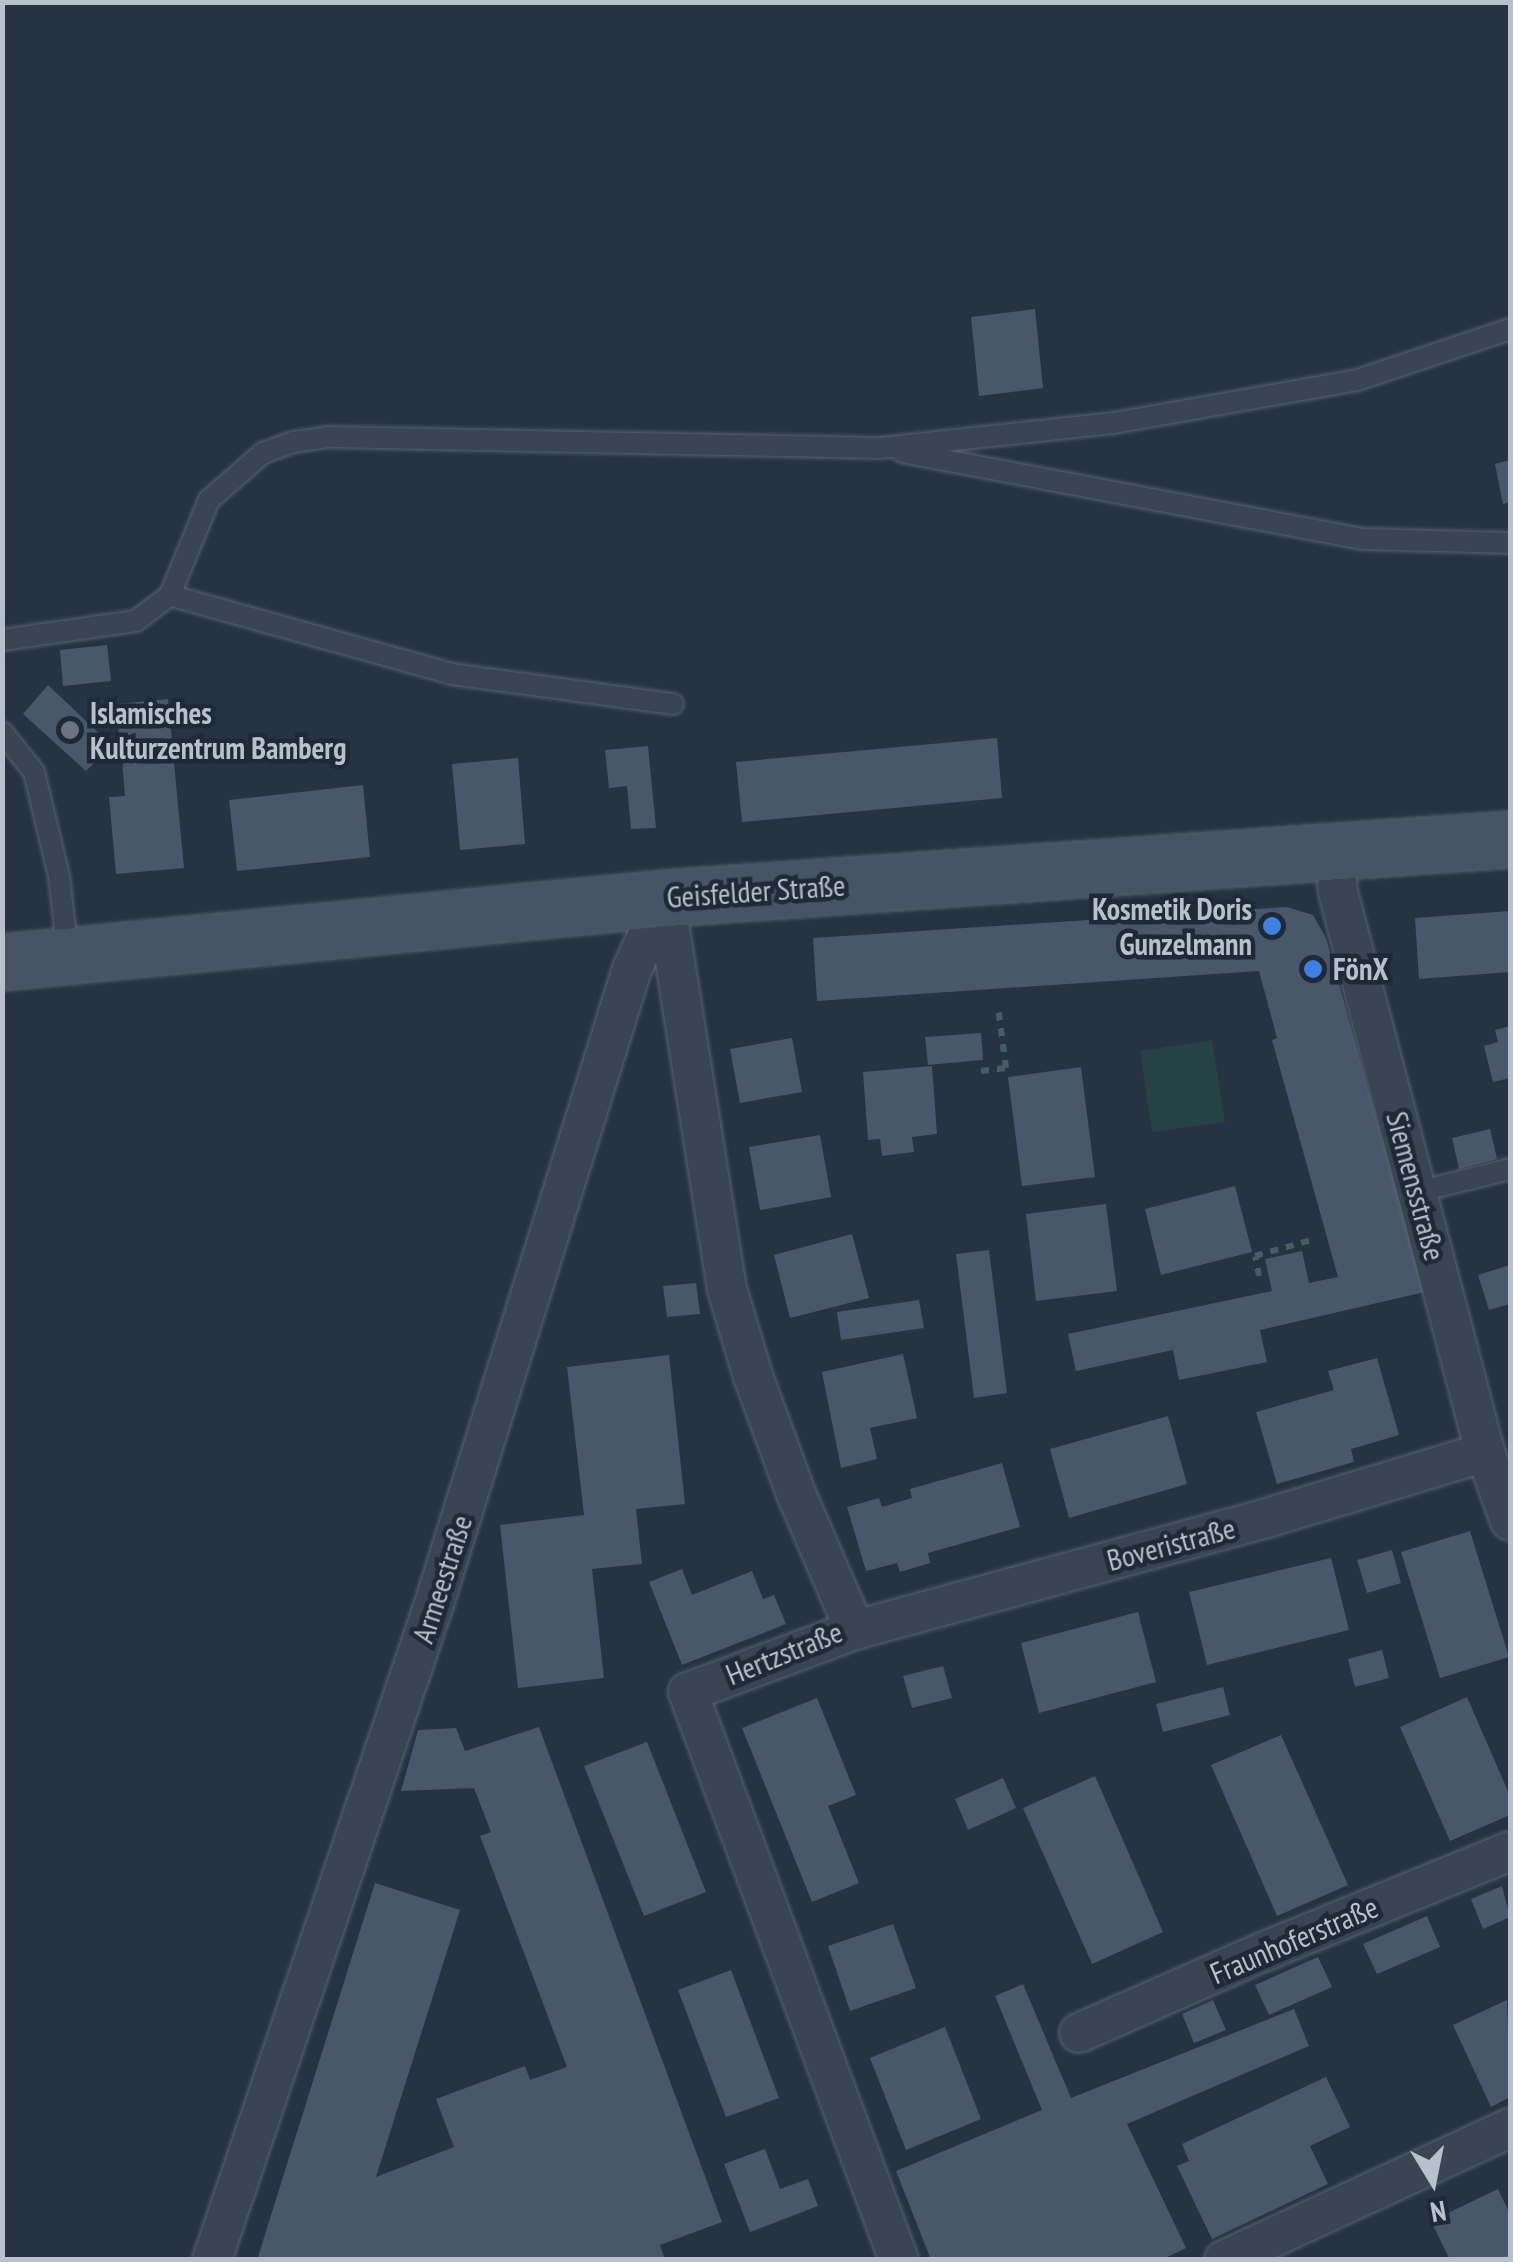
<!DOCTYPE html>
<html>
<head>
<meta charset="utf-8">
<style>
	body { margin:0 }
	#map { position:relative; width:1513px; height:2262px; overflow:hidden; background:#253343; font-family:"PT Sans Narrow",sans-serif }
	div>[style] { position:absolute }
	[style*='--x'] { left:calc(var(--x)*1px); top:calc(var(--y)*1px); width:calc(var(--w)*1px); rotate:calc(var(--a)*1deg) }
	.green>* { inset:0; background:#274244 }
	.building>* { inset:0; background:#49576a }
	.path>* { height:6px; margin-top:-3px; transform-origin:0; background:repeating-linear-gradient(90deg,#455f61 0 8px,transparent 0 16px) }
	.roads { filter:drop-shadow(0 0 2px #586370) drop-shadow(0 0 2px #586370) }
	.service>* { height:20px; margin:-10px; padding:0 10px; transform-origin:10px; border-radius:10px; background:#394553 }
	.minor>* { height:38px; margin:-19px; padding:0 19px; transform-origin:19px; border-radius:19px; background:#394553 }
	.secondary>* { height:55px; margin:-27.5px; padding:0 27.5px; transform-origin:27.5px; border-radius:27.5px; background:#475466 }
	.dots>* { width:28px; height:28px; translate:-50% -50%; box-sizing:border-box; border:5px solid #1e2a38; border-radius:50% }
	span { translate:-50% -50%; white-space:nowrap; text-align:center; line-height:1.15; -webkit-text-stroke:9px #1e2a38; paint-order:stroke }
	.poi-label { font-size:30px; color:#b7c0cd; font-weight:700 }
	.left { translate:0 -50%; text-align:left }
	.right { translate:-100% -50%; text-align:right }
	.street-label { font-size:30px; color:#b7c0cd }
	.frame { position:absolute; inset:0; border:5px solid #b7c0cd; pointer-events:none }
	.north { position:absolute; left:1383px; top:2132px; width:100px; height:100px; -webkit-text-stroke:8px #1e2a38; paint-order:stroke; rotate:170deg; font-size:28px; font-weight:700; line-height:40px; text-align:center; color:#b7c0cd }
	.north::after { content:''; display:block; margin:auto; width:35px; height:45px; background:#b7c0cd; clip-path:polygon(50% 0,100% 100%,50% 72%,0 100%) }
</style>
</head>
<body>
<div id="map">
	<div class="green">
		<div style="clip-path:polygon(1212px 1040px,1225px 1122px,1152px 1132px,1140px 1051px)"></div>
	</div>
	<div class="building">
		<div style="clip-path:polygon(1035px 309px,1043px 388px,979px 396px,971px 317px)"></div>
		<div style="clip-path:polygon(1510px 460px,1510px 502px,1503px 504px,1495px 464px)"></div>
		<div style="clip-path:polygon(107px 645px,111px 681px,63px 686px,60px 650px)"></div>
		<div style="clip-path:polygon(48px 685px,121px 754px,116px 704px,168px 699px,184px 868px,116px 874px,109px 797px,125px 796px,122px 760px,94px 763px,86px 771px,23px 714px)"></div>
		<div style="clip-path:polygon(997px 738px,1002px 798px,742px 822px,736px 762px)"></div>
		<div style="clip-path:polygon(648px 746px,656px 828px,631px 829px,627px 786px,609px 788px,605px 750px)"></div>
		<div style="clip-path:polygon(518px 758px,525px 844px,460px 850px,452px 764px)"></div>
		<div style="clip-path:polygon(363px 785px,370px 857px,237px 871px,229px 800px)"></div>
		<div style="clip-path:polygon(1287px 907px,1313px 915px,1326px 938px,1425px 1292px,1260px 1330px,1267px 1362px,1179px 1380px,1173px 1350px,1076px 1371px,1068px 1334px,1272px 1291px,1265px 1259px,1302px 1251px,1309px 1283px,1338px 1277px,1272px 1040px,1277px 1038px,1259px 971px,817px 1001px,813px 938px)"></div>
		<div style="clip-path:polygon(1510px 911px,1510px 972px,1419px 979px,1415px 918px)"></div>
		<div style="clip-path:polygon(1510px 1026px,1510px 1078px,1493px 1082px,1484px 1046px,1498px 1042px,1495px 1030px)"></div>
		<div style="clip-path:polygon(981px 1033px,983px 1060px,928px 1065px,925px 1037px)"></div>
		<div style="clip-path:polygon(792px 1038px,802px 1092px,740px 1103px,730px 1049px)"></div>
		<div style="clip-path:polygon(932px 1066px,937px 1134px,912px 1137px,914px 1152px,882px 1156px,880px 1139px,868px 1140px,863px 1072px)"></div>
		<div style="clip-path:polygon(1081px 1067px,1095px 1177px,1022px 1186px,1008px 1077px)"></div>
		<div style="clip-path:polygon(1490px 1129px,1497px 1159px,1459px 1169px,1452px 1138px)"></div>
		<div style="clip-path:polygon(820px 1135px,831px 1197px,760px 1210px,749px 1147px)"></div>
		<div style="clip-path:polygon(1235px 1186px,1252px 1252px,1161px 1275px,1145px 1209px)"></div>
		<div style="clip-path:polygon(1106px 1204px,1117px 1291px,1036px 1301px,1026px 1214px)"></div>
		<div style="clip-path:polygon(852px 1234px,869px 1298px,790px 1318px,774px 1255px)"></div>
		<div style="clip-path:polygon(989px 1250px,1007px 1393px,974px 1398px,956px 1254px)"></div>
		<div style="clip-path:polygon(1510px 1265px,1510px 1304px,1489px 1310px,1478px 1275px)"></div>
		<div style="clip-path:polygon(696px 1283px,700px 1314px,667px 1317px,663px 1286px)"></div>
		<div style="clip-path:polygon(919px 1300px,924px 1328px,841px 1340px,837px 1312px)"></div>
		<div style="clip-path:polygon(903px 1354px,917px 1418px,870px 1428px,877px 1459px,841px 1468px,822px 1372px)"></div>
		<div style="clip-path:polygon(669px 1355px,685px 1504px,636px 1509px,642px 1564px,592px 1569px,604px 1678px,518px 1688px,500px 1525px,584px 1515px,567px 1367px)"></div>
		<div style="clip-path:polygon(1377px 1358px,1399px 1435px,1351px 1449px,1354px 1462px,1277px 1484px,1256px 1412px,1334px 1390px,1328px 1371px)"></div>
		<div style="clip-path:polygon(1168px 1416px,1187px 1484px,1069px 1518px,1050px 1449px)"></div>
		<div style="clip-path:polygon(1002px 1463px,1020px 1527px,928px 1553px,930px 1563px,900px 1572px,897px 1563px,866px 1571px,847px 1507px,879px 1498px,882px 1507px,912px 1498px,910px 1489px)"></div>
		<div style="clip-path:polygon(1470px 1531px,1509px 1657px,1440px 1678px,1401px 1552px)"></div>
		<div style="clip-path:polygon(1392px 1550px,1401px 1583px,1367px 1593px,1357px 1560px)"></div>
		<div style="clip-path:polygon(1331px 1558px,1349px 1630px,1207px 1665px,1189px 1592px)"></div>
		<div style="clip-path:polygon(682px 1569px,692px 1595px,752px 1571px,763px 1599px,774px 1595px,786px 1624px,682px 1665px,649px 1582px)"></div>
		<div style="clip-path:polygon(1138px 1612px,1156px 1682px,1039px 1713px,1021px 1643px)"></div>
		<div style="clip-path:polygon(1382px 1650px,1389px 1678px,1355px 1687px,1348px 1659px)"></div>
		<div style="clip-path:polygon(943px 1666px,952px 1698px,912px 1708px,903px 1676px)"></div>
		<div style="clip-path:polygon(1223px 1687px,1230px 1715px,1163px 1732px,1156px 1704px)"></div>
		<div style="clip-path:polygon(1467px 1697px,1510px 1796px,1510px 1815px,1450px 1841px,1400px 1727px)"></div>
		<div style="clip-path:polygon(817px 1698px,856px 1795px,828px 1806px,859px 1883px,812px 1902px,742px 1728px)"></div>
		<div style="clip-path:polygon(539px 1727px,722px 2222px,660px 2245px,665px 2260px,257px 2260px,375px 1883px,460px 1910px,376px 2177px,454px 2147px,436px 2099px,525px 2066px,530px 2080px,567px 2067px,480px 1836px,491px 1832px,474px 1788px,401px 1791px,418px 1730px,456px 1728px,465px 1751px)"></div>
		<div style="clip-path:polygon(1281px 1735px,1348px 1885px,1277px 1916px,1211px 1765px)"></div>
		<div style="clip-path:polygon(647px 1742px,706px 1892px,644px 1916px,584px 1766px)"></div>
		<div style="clip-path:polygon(1095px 1776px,1163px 1932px,1092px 1964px,1023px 1808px)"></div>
		<div style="clip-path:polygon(1003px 1778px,1016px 1808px,968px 1830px,955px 1799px)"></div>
		<div style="clip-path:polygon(1502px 1886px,1510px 1917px,1483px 1929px,1471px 1899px)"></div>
		<div style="clip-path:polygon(1427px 1916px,1440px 1947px,1377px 1974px,1363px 1944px)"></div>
		<div style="clip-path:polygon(893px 1924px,916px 1988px,850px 2011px,828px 1946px)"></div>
		<div style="clip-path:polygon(1318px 1957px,1332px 1987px,1269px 2015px,1255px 1985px)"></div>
		<div style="clip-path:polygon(731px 1970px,779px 2098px,726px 2117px,678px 1990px)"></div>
		<div style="clip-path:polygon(1023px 1984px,1071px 2098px,1294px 2009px,1309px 2046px,1127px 2124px,1186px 2248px,1161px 2260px,931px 2260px,896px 2171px,1042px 2110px,995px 1996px)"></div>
		<div style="clip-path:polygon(1213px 2000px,1226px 2030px,1194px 2043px,1182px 2014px)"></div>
		<div style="clip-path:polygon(1507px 2000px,1510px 2097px,1491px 2107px,1453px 2025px)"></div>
		<div style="clip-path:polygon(945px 2027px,981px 2119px,906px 2150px,870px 2058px)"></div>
		<div style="clip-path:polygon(1326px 2077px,1350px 2127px,1310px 2146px,1328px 2184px,1212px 2239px,1177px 2166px,1189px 2161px,1182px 2144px)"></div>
		<div style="clip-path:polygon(765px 2149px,780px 2189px,808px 2179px,818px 2206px,750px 2232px,724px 2164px)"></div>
		<div style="clip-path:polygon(1498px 2189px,1510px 2214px,1510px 2260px,1450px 2260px,1431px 2221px)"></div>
	</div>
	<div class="path">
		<div style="--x:981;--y:1071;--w:25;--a:-7"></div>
		<div style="--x:1006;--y:1068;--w:62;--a:-97.5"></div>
		<div style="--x:1259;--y:1276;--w:20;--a:-101"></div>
		<div style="--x:1255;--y:1256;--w:62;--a:-15.8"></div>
	</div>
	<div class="roads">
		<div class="service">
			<div style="--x:902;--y:452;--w:470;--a:10.7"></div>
			<div style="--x:1364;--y:539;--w:146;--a:1.6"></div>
			<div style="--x:2;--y:640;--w:135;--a:-8.1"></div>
			<div style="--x:136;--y:621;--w:43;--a:-37.4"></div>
			<div style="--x:673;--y:704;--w:223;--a:-172.3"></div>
			<div style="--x:452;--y:674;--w:293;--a:-164.4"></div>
			<div style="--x:170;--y:595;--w:103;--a:-67.7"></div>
			<div style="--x:209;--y:500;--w:72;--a:-41"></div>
			<div style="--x:263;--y:453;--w:32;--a:-20"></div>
			<div style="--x:293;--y:442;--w:37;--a:-8"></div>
			<div style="--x:330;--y:437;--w:550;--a:1.15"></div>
			<div style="--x:880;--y:448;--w:235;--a:-6.1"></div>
			<div style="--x:1114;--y:423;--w:247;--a:-10"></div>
			<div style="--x:1357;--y:380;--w:161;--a:-18.4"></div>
			<div style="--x:2;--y:732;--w:51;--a:51.3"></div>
			<div style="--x:34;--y:772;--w:107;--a:76.5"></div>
			<div style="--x:59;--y:876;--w:80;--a:83.5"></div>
			<div style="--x:1417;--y:1192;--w:96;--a:-13.9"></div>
		</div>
		<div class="minor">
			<div style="--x:1334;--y:849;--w:43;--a:84.7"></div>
			<div style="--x:1338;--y:892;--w:579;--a:75.29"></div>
			<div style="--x:1485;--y:1452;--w:73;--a:70.1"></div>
			<div style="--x:665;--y:898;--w:396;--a:81"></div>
			<div style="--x:727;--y:1289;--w:91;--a:73.4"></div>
			<div style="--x:753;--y:1376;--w:128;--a:69.9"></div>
			<div style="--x:797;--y:1496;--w:146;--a:66.6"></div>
			<div style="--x:1079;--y:2033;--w:201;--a:-23.8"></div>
			<div style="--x:1263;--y:1952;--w:267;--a:-22.2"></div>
			<div style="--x:212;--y:2260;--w:696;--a:-71.3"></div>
			<div style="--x:435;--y:1601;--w:662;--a:-72.69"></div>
			<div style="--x:632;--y:969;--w:78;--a:-65.1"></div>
			<div style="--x:899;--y:2260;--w:606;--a:-110.38"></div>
			<div style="--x:688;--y:1692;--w:178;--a:-20.4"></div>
			<div style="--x:855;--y:1630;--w:430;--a:-15.2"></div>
			<div style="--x:1270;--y:1517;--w:225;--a:-16.8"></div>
			<div style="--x:1224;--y:2260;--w:315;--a:-24.8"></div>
		</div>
		<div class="secondary">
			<div style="--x:2;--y:962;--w:666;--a:-5.51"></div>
			<div style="--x:665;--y:898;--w:847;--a:-3.99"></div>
		</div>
	</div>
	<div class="dots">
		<div style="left:70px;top:730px;background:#6b7280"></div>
		<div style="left:1272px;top:926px;background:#3f7fe0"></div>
		<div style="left:1313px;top:969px;background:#3f7fe0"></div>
	</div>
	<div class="poi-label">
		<span class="left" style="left:90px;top:730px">Islamisches<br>Kulturzentrum Bamberg</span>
		<span class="right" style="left:1252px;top:926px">Kosmetik Doris<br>Gunzelmann</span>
		<span class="left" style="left:1333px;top:969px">FönX</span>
	</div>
	<div class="street-label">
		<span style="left:756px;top:891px;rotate:-4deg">Geisfelder Straße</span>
		<span style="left:1416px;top:1186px;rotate:75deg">Siemensstraße</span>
		<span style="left:1171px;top:1544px;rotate:-15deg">Boveristraße</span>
		<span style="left:442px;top:1579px;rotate:-72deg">Armeestraße</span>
		<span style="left:784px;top:1653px;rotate:-22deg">Hertzstraße</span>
		<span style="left:1294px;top:1940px;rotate:-23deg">Fraunhoferstraße</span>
	</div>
	<div class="frame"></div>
	<div class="north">N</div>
</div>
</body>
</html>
